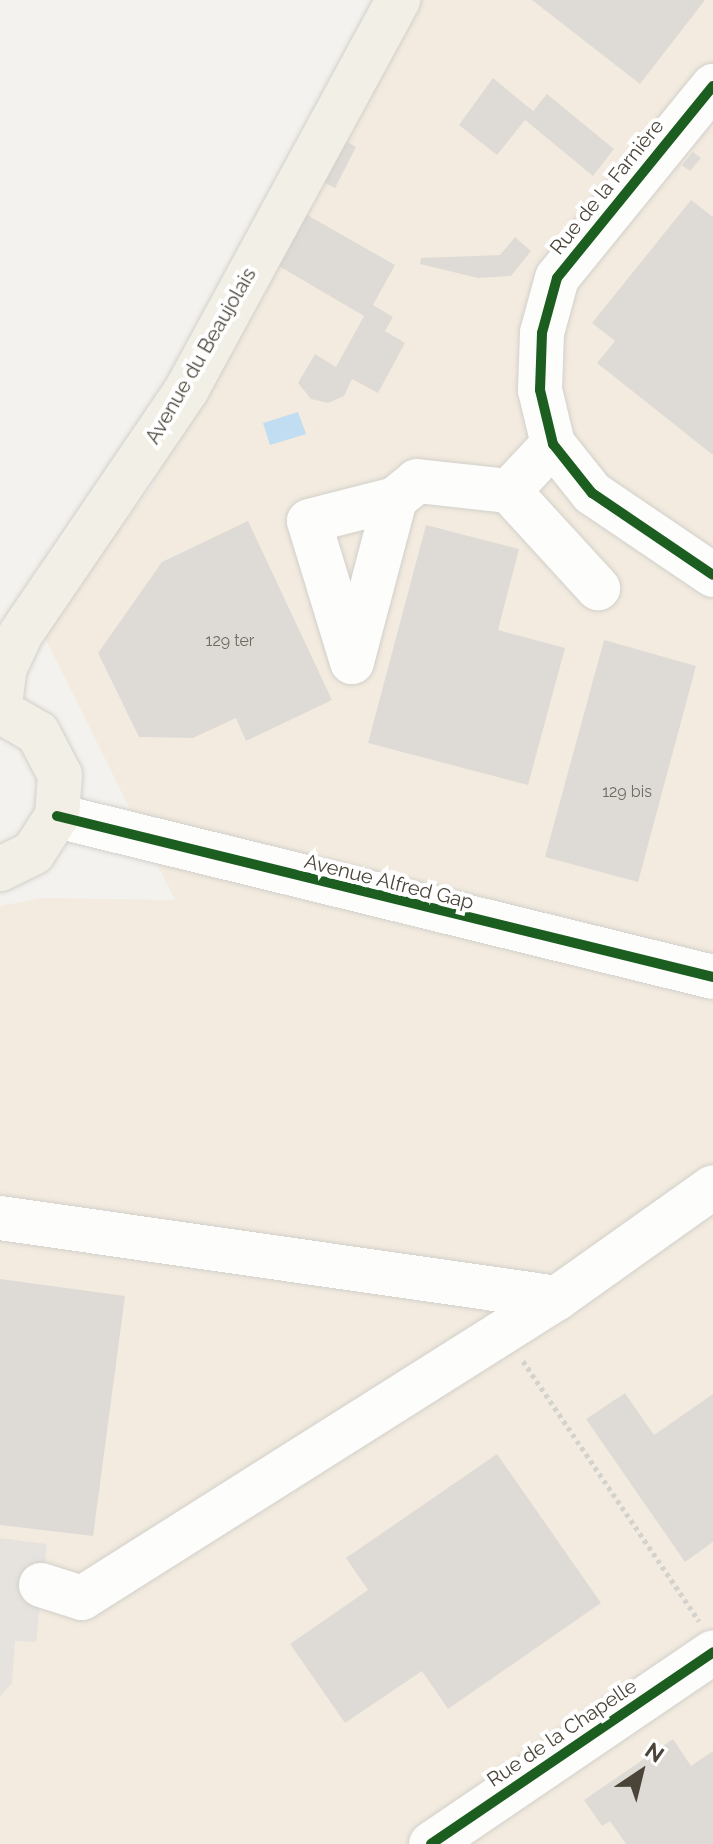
<!DOCTYPE html>
<html>
<head>
<meta charset="utf-8">
<style>
	body { margin:0 }
	#map { position:relative; width:713px; height:1844px; overflow:hidden; background:#f4f2ee; font-family:Raleway,sans-serif }
	div>[style] { position:absolute }
	[style*='--x'] { left:calc(var(--x)*1px); top:calc(var(--y)*1px); width:calc(var(--w)*1px); rotate:calc(var(--a)*1deg) }
	.commercial>* { inset:0; background:#f3ebdf }
	.parking>* { inset:0; background:#e6e3df }
	.water>* { inset:0; background:#c0ddf1 }
	.building>* { inset:0; background:#dedbd6 }
	.path>* { height:5px; margin-top:-2.5px; transform-origin:0; background:repeating-linear-gradient(90deg,#d3d2cc 0 4px,transparent 0 8px) }
	.roads { filter:drop-shadow(0 0 2px #d2d0cb) drop-shadow(0 0 2px #d2d0cb) }
	.minor>* { height:44px; margin:-22px; padding:0 22px; transform-origin:22px; border-radius:22px; background:#fdfdfc }
	.major>* { height:44px; margin:-22px; padding:0 22px; transform-origin:22px; border-radius:22px; background:#f2efe6 }
	.cycleway>* { height:10px; margin:-5px; padding:0 5px; transform-origin:5px; border-radius:5px; background:#1b5e20 }
	span { translate:-50% -50%; white-space:nowrap; text-align:center; line-height:1.15; -webkit-text-stroke:8px #fff; paint-order:stroke }
	.number-label { font-size:16px; color:#706a61 }
	.number-label span { -webkit-text-stroke-width:0 }
	.street-label { font-size:20px; color:#4b4439 }
	.north { position:absolute; left:601px; top:1732px; width:80px; height:80px; -webkit-text-stroke:6px #fff; paint-order:stroke; rotate:35deg; font-size:22px; font-weight:700; line-height:32px; text-align:center; color:#4b4439 }
	.north::after { content:''; display:block; margin:auto; width:28px; height:36px; background:#4b4439; clip-path:polygon(50% 0,100% 100%,50% 72%,0 100%) }
</style>
</head>
<body>
<div id="map">
	<div class="commercial">
		<div style="clip-path:polygon(408px 0,713px 0,713px 1844px,0 1844px,0 906px,42px 898px,175px 900px,42px 632px,152px 486px,380px 36px)"></div>
	</div>
	<div class="parking">
		<div style="clip-path:polygon(0 1538px,47px 1544px,36px 1642px,15px 1641px,12px 1683px,0 1697px)"></div>
	</div>
	<div class="water">
		<div style="clip-path:polygon(298px 412px,306px 434px,270px 445px,263px 423px)"></div>
	</div>
	<div class="building">
		<div style="clip-path:polygon(532px 0,705px 0,640px 84px)"></div>
		<div style="clip-path:polygon(493px 78px,533px 111px,547px 94px,614px 149px,593px 176px,525px 120px,497px 155px,459px 125px)"></div>
		<div style="clip-path:polygon(337px 136px,356px 147px,335px 188px,315px 178px)"></div>
		<div style="clip-path:polygon(693px 152px,701px 158px,690px 171px,682px 165px)"></div>
		<div style="clip-path:polygon(691px 200px,713px 217px,713px 455px,597px 363px,615px 341px,592px 323px)"></div>
		<div style="clip-path:polygon(300px 211px,395px 265px,373px 305px,393px 317px,385px 331px,405px 343px,378px 393px,352px 379px,344px 396px,328px 403px,311px 399px,298px 383px,315px 354px,336px 367px,364px 316px,272px 262px)"></div>
		<div style="clip-path:polygon(515px 237px,531px 251px,511px 276px,478px 278px,420px 264px,421px 258px,500px 255px)"></div>
		<div style="clip-path:polygon(248px 521px,332px 700px,246px 741px,236px 718px,193px 738px,139px 737px,98px 653px,162px 562px)"></div>
		<div style="clip-path:polygon(426px 525px,519px 549px,498px 630px,565px 648px,528px 785px,368px 743px)"></div>
		<div style="clip-path:polygon(604px 640px,696px 666px,638px 882px,545px 857px)"></div>
		<div style="clip-path:polygon(0 1279px,125px 1296px,93px 1536px,0 1525px)"></div>
		<div style="clip-path:polygon(625px 1393px,654px 1435px,713px 1394px,713px 1542px,685px 1562px,586px 1419px)"></div>
		<div style="clip-path:polygon(497px 1454px,601px 1603px,448px 1709px,422px 1671px,345px 1723px,290px 1644px,368px 1590px,346px 1558px)"></div>
		<div style="clip-path:polygon(673px 1739px,691px 1766px,713px 1751px,713px 1844px,626px 1844px,610px 1821px,602px 1826px,584px 1800px)"></div>
	</div>
	<div class="path">
		<div style="--x:523;--y:1361;--w:314;--a:55.9"></div>
	</div>
	<div class="roads">
		<div class="minor">
			<div style="--x:713;--y:86;--w:247;--a:129.1"></div>
			<div style="--x:557;--y:278;--w:57;--a:105.3"></div>
			<div style="--x:542;--y:333;--w:57;--a:92"></div>
			<div style="--x:540;--y:390;--w:56;--a:76.5"></div>
			<div style="--x:553;--y:444;--w:63;--a:51.5"></div>
			<div style="--x:592;--y:493;--w:146;--a:34.1"></div>
			<div style="--x:509;--y:491;--w:132;--a:47.5"></div>
			<div style="--x:352;--y:662;--w:169;--a:-75.2"></div>
			<div style="--x:395;--y:499;--w:28;--a:-39"></div>
			<div style="--x:417;--y:481;--w:93;--a:6.2"></div>
			<div style="--x:509;--y:491;--w:64;--a:-46.9"></div>
			<div style="--x:352;--y:662;--w:147;--a:-107"></div>
			<div style="--x:309;--y:521;--w:89;--a:-14.3"></div>
			<div style="--x:57;--y:816;--w:675;--a:13.79"></div>
			<div style="--x:0;--y:1218;--w:563;--a:8.17"></div>
			<div style="--x:41;--y:1585;--w:43;--a:17.6"></div>
			<div style="--x:82;--y:1598;--w:562;--a:-32.28"></div>
			<div style="--x:557;--y:1298;--w:191;--a:-35.4"></div>
			<div style="--x:431;--y:1844;--w:341;--a:-34.2"></div>
		</div>
		<div class="major">
			<div style="--x:0;--y:705;--w:35;--a:-83"></div>
			<div style="--x:4;--y:670;--w:38;--a:-65"></div>
			<div style="--x:20;--y:635;--w:297;--a:-55.8"></div>
			<div style="--x:187;--y:389;--w:443;--a:-61.5"></div>
			<div style="--x:0;--y:711;--w:44;--a:30.1"></div>
			<div style="--x:38;--y:733;--w:47;--a:62.4"></div>
			<div style="--x:60;--y:775;--w:41;--a:94.2"></div>
			<div style="--x:57;--y:816;--w:44;--a:123"></div>
			<div style="--x:33;--y:853;--w:37;--a:154"></div>
		</div>
	</div>
	<div class="cycleway">
		<div style="--x:713;--y:86;--w:247;--a:129.1"></div>
		<div style="--x:557;--y:278;--w:57;--a:105.3"></div>
		<div style="--x:542;--y:333;--w:57;--a:92"></div>
		<div style="--x:540;--y:390;--w:56;--a:76.5"></div>
		<div style="--x:553;--y:444;--w:63;--a:51.5"></div>
		<div style="--x:592;--y:493;--w:146;--a:34.1"></div>
		<div style="--x:57;--y:816;--w:675;--a:13.79"></div>
		<div style="--x:431;--y:1844;--w:341;--a:-34.2"></div>
	</div>
	<div class="number-label">
		<span style="left:230px;top:641px">129 ter</span>
		<span style="left:627px;top:792px">129 bis</span>
	</div>
	<div class="street-label">
		<span style="left:607px;top:187px;rotate:-51deg">Rue de la Farnière</span>
		<span style="left:201px;top:356px;rotate:-60deg">Avenue du Beaujolais</span>
		<span style="left:389px;top:882px;rotate:14deg">Avenue Alfred Gap</span>
		<span style="left:562px;top:1733px;rotate:-34deg">Rue de la Chapelle</span>
	</div>
	<div class="north">N</div>
</div>
</body>
</html>
